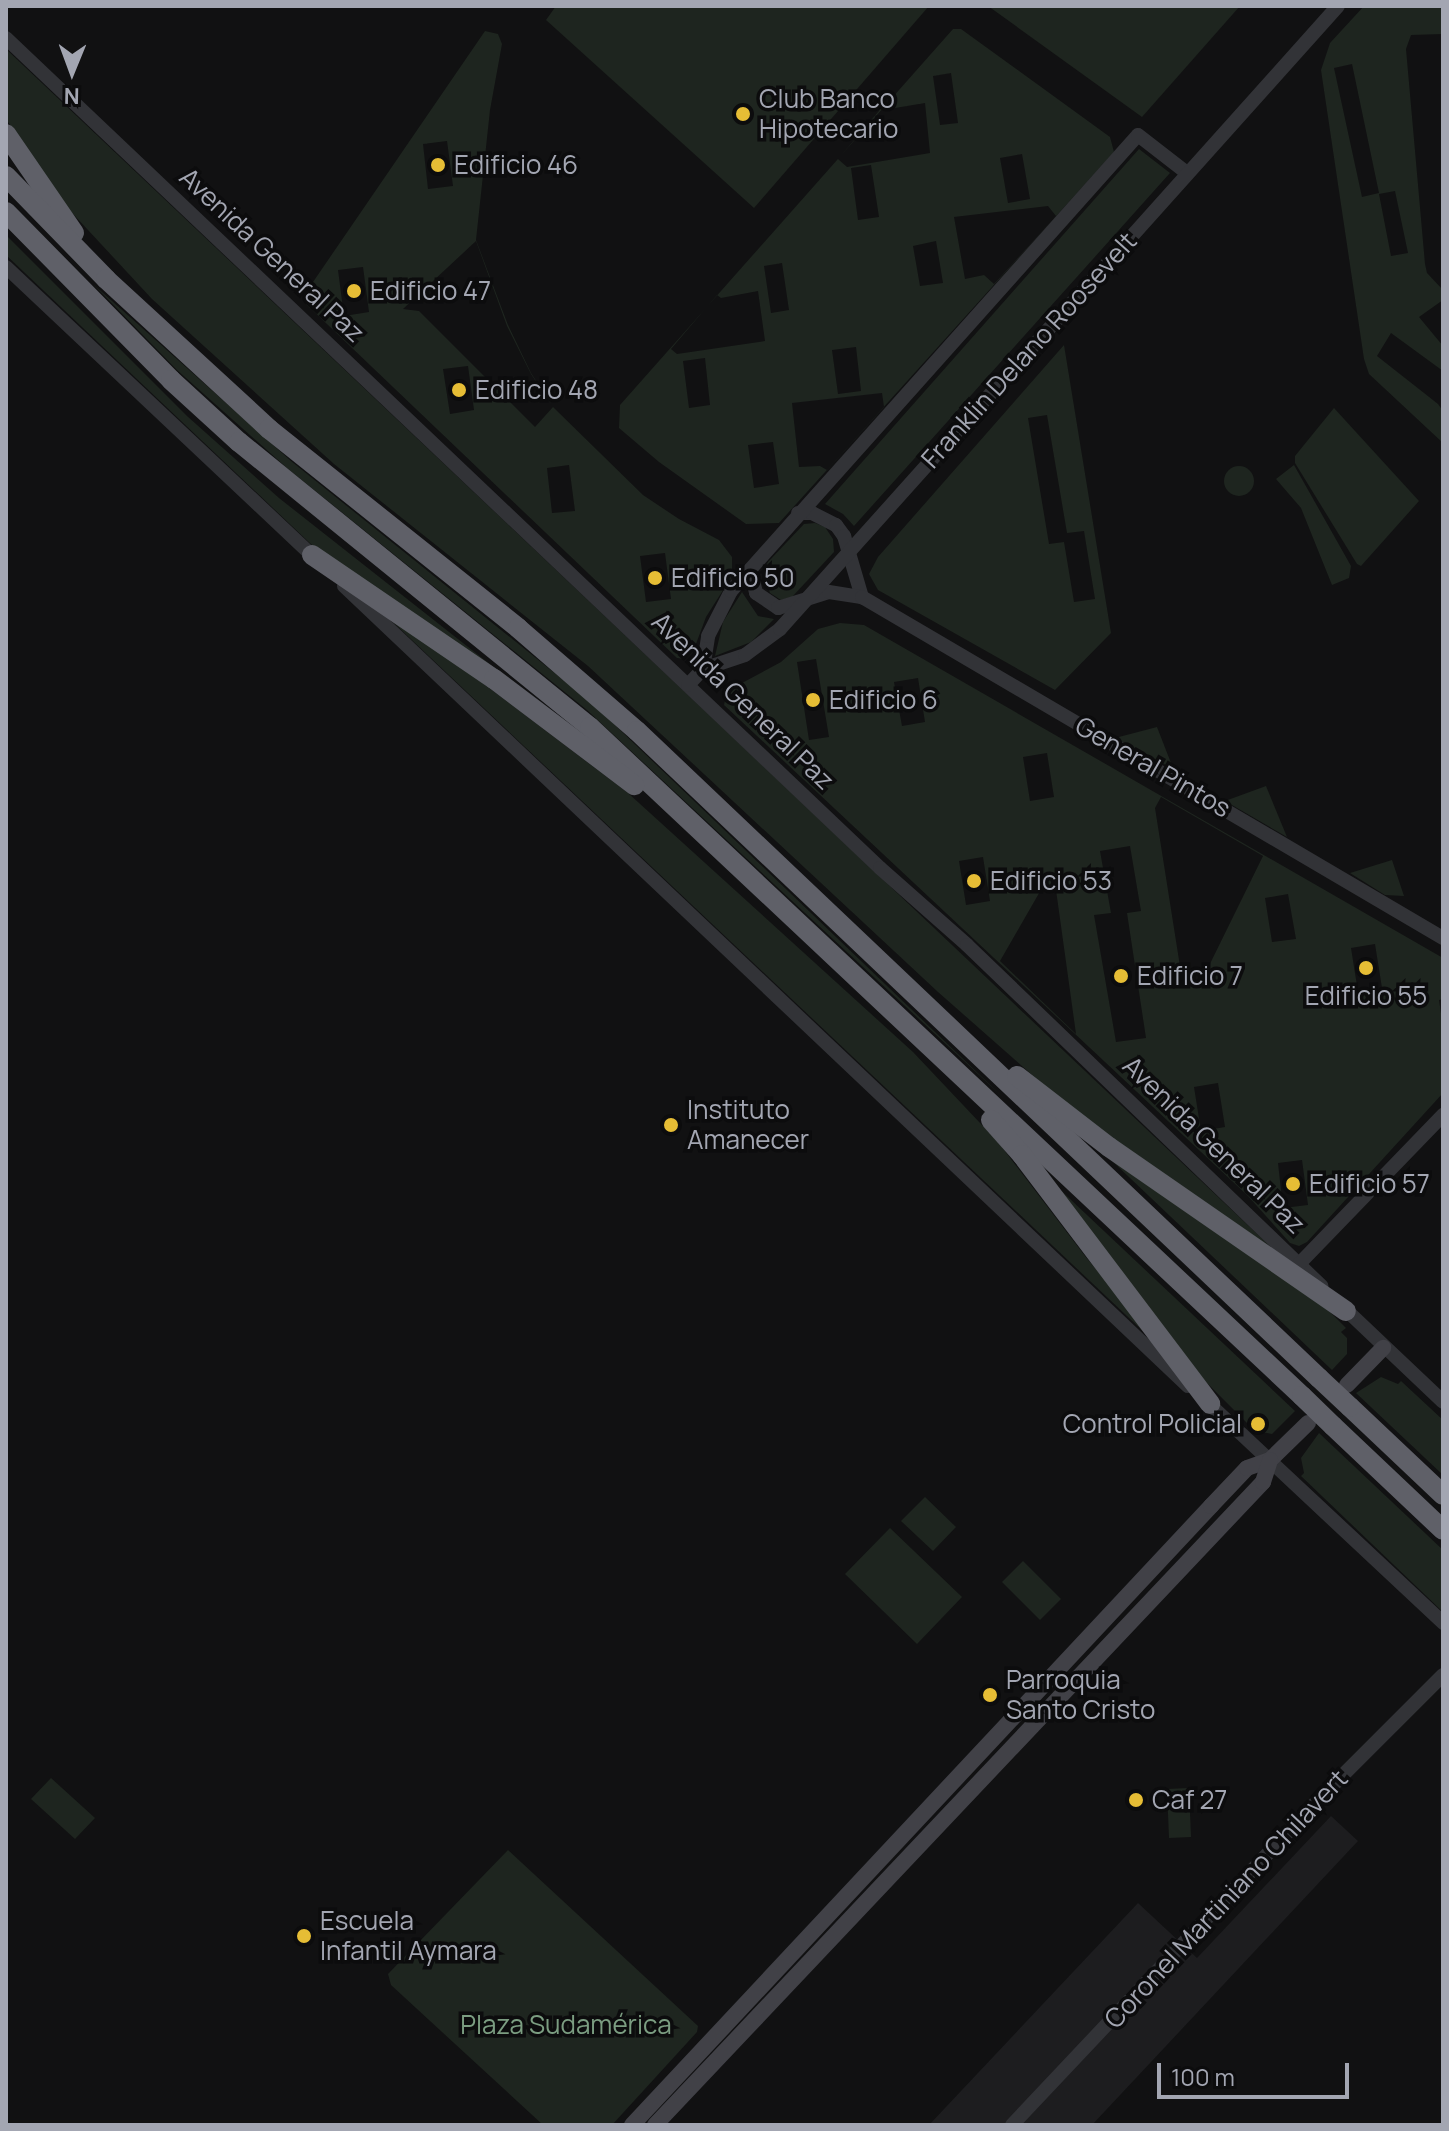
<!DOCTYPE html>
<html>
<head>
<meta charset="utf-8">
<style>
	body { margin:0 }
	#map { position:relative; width:1449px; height:2131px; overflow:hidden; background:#111112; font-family:Manrope,sans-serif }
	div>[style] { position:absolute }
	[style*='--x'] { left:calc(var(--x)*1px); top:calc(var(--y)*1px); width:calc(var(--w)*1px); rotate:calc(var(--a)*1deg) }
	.built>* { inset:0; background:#1d1d1f }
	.green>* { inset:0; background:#1e251f }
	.round { border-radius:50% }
	.tertiary>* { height:14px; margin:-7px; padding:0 7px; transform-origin:7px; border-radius:7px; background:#323337 }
	.secondary>* { height:16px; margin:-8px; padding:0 8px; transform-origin:8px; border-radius:8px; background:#414147 }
	.motorway>* { height:20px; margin:-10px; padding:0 10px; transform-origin:10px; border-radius:10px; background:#5f6068 }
	.motorway-bridge>* { height:20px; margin:-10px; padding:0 10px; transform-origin:10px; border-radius:10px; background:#5f6068 }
	.dots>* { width:22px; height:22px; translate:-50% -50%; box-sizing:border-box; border:4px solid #0c0c0d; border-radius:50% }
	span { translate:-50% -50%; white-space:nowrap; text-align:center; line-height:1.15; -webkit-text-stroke:7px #0c0c0d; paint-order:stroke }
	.poi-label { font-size:26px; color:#a3a6b2 }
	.left { translate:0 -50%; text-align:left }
	.right { translate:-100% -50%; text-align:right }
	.street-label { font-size:26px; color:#a3a6b2 }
	.park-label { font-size:26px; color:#7b9d81 }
	.frame { position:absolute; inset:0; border:8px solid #a3a6b2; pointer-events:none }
	.north { position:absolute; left:32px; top:32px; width:80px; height:80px; -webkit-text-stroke:6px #0c0c0d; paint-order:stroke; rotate:181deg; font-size:22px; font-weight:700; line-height:32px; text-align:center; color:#a3a6b2 }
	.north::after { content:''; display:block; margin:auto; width:28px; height:36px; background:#a3a6b2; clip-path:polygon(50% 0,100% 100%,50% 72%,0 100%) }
	.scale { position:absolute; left:1157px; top:2063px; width:192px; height:36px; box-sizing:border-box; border:4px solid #a3a6b2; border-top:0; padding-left:10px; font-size:24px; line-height:28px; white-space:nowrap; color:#a3a6b2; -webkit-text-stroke:6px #0c0c0d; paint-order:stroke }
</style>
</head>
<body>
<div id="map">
	<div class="built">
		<div style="clip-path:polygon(1331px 1816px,1358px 1841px,1092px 2125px,929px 2125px,1138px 1903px,1197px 1958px)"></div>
	</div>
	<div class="green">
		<div style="clip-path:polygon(556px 6px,929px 6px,754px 208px,546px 20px)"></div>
		<div style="clip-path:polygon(988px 6px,1240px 6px,1142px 117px)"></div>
		<div style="clip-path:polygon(evenodd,1364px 6px,1443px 6px,1443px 34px,1411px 35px,1406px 49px,1425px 264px,1427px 273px,1443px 290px,1443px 300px,1419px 317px,1443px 346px,1443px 371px,1391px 333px,1377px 356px,1438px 404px,1443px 411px,1443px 443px,1369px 374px,1364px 359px,1321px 70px,1330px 43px,1364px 6px,1352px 64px,1379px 193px,1362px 197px,1334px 68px,1352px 64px,1364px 6px,1395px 191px,1408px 253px,1391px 256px,1379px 194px,1395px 191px)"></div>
		<div style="clip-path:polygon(evenodd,953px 29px,961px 29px,1110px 137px,1114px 152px,779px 523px,746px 524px,659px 462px,619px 428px,620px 405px,953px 29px,951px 73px,958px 123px,940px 125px,933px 76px,951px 73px,953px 29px,925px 103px,930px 153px,847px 167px,838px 159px,884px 105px,889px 109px,925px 103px,953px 29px,1022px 154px,1030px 199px,1008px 203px,1000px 158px,1022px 154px,953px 29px,871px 165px,879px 217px,858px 220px,851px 168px,871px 165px,953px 29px,1048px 206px,1056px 216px,994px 284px,984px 275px,965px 279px,954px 217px,1048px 206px,953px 29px,936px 241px,943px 283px,920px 286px,913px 246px,936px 241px,953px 29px,782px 263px,789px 310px,771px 313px,764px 266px,782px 263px,953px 29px,758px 291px,765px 341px,677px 354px,671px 349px,717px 295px,721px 298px,758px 291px,953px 29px,856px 347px,861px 391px,838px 394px,832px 350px,856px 347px,953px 29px,705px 358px,710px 405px,689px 408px,683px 361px,705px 358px,953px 29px,882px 393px,884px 407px,827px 470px,820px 466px,799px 467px,792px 403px,882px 393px,953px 29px,773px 442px,779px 484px,754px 488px,748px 445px,773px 442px)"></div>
		<div style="clip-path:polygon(evenodd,485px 31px,498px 34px,502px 44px,490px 110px,476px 240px,508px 325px,531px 373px,553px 407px,643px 495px,679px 519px,719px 540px,732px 557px,732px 576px,706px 617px,693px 652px,685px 659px,677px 658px,306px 304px,305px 298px,313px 282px,485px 31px,447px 141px,453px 186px,428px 189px,423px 144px,447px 141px,485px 31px,476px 241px,507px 326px,531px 374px,553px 407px,535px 427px,419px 311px,403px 309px,476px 241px,485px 31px,363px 267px,369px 312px,344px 316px,338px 270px,363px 267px,485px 31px,468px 366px,474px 410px,450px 414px,443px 369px,468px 366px,485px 31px,569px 465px,575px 511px,552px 513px,547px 468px,569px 465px,485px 31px,665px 553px,671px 599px,646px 602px,640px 556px,665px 553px)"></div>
		<div style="clip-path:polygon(6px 49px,1274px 1250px,1072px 1110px,938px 992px,588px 666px,334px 464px,152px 299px,62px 202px,6px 119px)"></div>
		<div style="clip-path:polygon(1139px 149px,1170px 173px,854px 526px,843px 514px,825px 504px)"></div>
		<div style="clip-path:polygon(6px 235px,187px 416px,279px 498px,538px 702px,313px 546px,6px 255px)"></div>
		<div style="clip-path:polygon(93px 284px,291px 461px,593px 704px,1007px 1101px,587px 710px,287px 468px,177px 370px)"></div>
		<div style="clip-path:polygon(evenodd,1064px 345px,1111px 633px,1055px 690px,878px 590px,869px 574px,878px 557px,1064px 345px,1047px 415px,1067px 533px,1084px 531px,1095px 599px,1074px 602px,1064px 542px,1049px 544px,1028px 418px,1047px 415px)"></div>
		<div style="clip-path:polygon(1334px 408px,1419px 501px,1361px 566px,1357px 564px,1295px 463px,1295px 456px)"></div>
		<div style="clip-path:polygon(1294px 465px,1351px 566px,1349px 578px,1332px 585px,1301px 508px,1276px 479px)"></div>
		<div class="round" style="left:1224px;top:466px;width:30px;height:30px"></div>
		<div style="clip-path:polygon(815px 523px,825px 527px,833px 539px,834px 552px,792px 597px,781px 600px,770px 593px,763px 572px,768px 562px,804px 524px)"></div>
		<div style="clip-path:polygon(742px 592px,758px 616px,774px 619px,751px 642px,715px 656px,723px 622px)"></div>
		<div style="clip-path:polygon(382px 607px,628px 793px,913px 1052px,998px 1142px,1085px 1256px,1164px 1351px,379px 609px)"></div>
		<div style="clip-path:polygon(evenodd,840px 623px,864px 625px,1443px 958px,1443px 999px,1439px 1000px,1443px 1027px,1443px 1093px,1307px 1242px,1299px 1246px,1290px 1243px,1248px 1196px,724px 705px,727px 691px,781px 662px,818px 629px,840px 623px,816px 659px,829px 737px,809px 740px,797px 662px,816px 659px,840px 623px,918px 678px,925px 722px,902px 726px,894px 682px,918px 678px,840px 623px,1047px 753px,1054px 797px,1030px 801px,1023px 757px,1047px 753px,840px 623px,1161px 797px,1263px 856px,1201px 982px,1182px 979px,1155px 808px,1161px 797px,840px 623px,1130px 846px,1141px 911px,1127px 913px,1146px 1038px,1116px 1042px,1094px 915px,1111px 913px,1100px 851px,1130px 846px,840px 623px,983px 857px,990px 901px,966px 905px,959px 861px,983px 857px,840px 623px,1042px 888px,1056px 890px,1076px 1034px,1000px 961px,1042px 888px,840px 623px,1288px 894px,1296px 939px,1272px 942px,1265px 898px,1288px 894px,840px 623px,1375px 944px,1382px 988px,1358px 992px,1351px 948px,1375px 944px,840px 623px,1218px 1083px,1225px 1127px,1201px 1131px,1194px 1087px,1218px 1083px,840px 623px,1302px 1160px,1308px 1205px,1283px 1208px,1278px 1163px,1302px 1160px)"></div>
		<div style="clip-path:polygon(1157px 727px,1171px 763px,1168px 766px,1115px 738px)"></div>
		<div style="clip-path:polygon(1266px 786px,1287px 837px,1225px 801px)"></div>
		<div style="clip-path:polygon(1392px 860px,1404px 896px,1385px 895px,1350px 873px)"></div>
		<div style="clip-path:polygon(1090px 1140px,1328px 1310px,1346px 1328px,1341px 1332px,1347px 1338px,1347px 1354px,1332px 1370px)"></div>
		<div style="clip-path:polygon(1052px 1182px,1295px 1411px,1272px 1434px,1262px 1432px,1267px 1427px,1255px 1417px,1251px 1421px,1257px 1427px,1254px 1430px,1189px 1365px)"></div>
		<div style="clip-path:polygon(1381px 1377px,1398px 1384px,1401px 1381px,1443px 1420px,1443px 1475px,1356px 1393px)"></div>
		<div style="clip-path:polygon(1319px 1433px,1443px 1550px,1443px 1612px,1301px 1476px,1304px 1473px,1301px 1458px)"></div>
		<div style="clip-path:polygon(925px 1497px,956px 1527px,933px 1551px,901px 1521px)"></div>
		<div style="clip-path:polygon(890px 1528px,962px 1597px,917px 1644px,845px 1574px)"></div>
		<div style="clip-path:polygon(1023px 1561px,1061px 1599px,1040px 1620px,1002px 1582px)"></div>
		<div style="clip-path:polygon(51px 1778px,95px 1818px,75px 1839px,31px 1799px)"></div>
		<div style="clip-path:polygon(1189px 1788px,1191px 1837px,1169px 1838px,1167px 1789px)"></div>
		<div style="clip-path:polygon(508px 1850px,698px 2026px,697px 2032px,612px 2125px,543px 2125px,391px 1985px,388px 1974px)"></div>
	</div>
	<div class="tertiary">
		<div style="--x:6;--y:38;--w:1205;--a:43.52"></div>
		<div style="--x:880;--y:868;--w:116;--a:41.5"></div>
		<div style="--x:967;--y:945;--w:492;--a:43.9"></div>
		<div style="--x:6;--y:267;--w:427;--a:43.3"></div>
		<div style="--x:798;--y:513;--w:14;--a:0"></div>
		<div style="--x:812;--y:513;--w:27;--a:27"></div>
		<div style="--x:836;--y:525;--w:14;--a:54"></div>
		<div style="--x:844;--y:536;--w:64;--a:73.6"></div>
		<div style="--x:750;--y:570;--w:24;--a:75"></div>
		<div style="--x:756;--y:593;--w:27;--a:34"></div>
		<div style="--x:778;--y:608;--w:53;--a:-17.4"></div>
		<div style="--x:829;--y:592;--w:33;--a:9"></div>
		<div style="--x:862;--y:597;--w:674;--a:30.41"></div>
		<div style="--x:344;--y:586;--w:1163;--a:43.47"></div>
		<div style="--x:703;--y:669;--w:33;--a:-81"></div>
		<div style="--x:708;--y:636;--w:51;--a:-62.9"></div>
		<div style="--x:731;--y:591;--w:611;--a:-48.25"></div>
		<div style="--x:1138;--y:135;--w:62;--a:37.8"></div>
		<div style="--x:688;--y:685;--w:22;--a:-47"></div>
		<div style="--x:703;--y:669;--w:44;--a:-18.4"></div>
		<div style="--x:745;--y:655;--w:44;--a:-36.6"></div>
		<div style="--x:780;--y:629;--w:836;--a:-48.15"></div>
		<div style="--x:1300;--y:1263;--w:206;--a:-46"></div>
		<div style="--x:1342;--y:1306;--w:139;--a:43.5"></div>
		<div style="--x:1204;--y:1399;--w:328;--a:43.1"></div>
		<div style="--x:1012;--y:2125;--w:459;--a:-46.7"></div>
		<div style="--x:1327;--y:1791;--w:164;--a:-45"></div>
	</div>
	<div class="secondary">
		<div style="--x:1347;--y:1385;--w:52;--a:-45.8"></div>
		<div style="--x:632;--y:2125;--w:848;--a:-46.91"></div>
		<div style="--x:1211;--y:1506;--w:52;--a:-46.5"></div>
		<div style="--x:1247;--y:1468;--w:24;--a:-19"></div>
		<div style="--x:1270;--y:1460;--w:53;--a:-44.2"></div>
		<div style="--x:655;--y:2125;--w:885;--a:-46.6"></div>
		<div style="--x:1263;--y:1482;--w:23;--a:-72"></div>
	</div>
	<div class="motorway">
		<div style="--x:6;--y:134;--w:120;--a:55.5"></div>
		<div style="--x:6;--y:176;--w:144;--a:45.8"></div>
		<div style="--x:106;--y:279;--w:222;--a:42.6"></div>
		<div style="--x:269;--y:429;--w:319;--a:38.6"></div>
		<div style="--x:518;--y:628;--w:157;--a:40.9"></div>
		<div style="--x:637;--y:731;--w:940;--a:43.49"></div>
		<div style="--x:6;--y:212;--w:235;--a:45.5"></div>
		<div style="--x:171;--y:380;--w:92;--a:42.4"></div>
		<div style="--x:239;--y:442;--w:452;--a:39.1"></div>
		<div style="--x:590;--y:727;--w:977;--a:43.22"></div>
		<div style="--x:312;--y:555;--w:220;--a:34.3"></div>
		<div style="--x:494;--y:679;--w:176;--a:37.1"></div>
		<div style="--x:1017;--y:1076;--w:116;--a:37.7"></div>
		<div style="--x:1109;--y:1147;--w:288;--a:34.7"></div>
		<div style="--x:991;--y:1120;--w:47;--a:48.5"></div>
		<div style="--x:1022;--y:1155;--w:312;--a:52.9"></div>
		<div style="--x:1350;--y:1407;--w:128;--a:43.4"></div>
		<div style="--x:1333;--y:1426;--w:151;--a:43.4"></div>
	</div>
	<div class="motorway-bridge">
		<div style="--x:1319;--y:1378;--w:42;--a:43.1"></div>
		<div style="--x:1302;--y:1396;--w:43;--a:44.1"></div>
	</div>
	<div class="dots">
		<div style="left:743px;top:114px;background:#e6bd35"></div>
		<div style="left:438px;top:165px;background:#e6bd35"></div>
		<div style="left:354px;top:291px;background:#e6bd35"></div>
		<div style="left:459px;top:390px;background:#e6bd35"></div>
		<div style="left:655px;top:578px;background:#e6bd35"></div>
		<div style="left:813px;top:700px;background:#e6bd35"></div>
		<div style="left:974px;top:881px;background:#e6bd35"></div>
		<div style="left:1366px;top:968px;background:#e6bd35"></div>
		<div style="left:1121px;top:976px;background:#e6bd35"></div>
		<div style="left:671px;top:1125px;background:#e6bd35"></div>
		<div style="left:1293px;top:1184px;background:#e6bd35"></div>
		<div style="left:1258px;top:1424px;background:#e6bd35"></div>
		<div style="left:990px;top:1695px;background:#e6bd35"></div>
		<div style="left:1136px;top:1800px;background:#e6bd35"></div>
		<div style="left:304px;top:1936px;background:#e6bd35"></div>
	</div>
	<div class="poi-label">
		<span class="left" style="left:759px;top:114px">Club Banco<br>Hipotecario</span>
		<span class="left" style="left:454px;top:165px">Edificio 46</span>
		<span class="left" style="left:370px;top:291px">Edificio 47</span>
		<span class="left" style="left:475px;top:390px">Edificio 48</span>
		<span class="left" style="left:671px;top:578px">Edificio 50</span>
		<span class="left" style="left:829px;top:700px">Edificio 6</span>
		<span class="left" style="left:990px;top:881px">Edificio 53</span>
		<span class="left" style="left:1137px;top:976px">Edificio 7</span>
		<span style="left:1366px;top:996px">Edificio 55</span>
		<span class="left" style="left:687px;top:1125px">Instituto<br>Amanecer</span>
		<span class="left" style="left:1309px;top:1184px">Edificio 57</span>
		<span class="right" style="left:1242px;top:1424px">Control Policial</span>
		<span class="left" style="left:1006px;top:1695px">Parroquia<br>Santo Cristo</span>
		<span class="left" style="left:1152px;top:1800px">Caf 27</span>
		<span class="left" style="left:320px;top:1936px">Escuela<br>Infantil Aymara</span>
	</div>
	<div class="street-label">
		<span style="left:272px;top:255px;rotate:43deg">Avenida General Paz</span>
		<span style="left:1029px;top:350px;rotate:-48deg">Franklin Delano Roosevelt</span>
		<span style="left:743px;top:701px;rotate:44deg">Avenida General Paz</span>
		<span style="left:1153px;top:767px;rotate:30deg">General Pintos</span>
		<span style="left:1214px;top:1145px;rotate:44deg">Avenida General Paz</span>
		<span style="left:1226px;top:1899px;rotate:-47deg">Coronel Martiniano Chilavert</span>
	</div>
	<div class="park-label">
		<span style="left:566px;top:2025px">Plaza Sudamérica</span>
	</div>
	<div class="frame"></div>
	<div class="north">N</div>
	<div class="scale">100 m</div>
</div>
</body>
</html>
